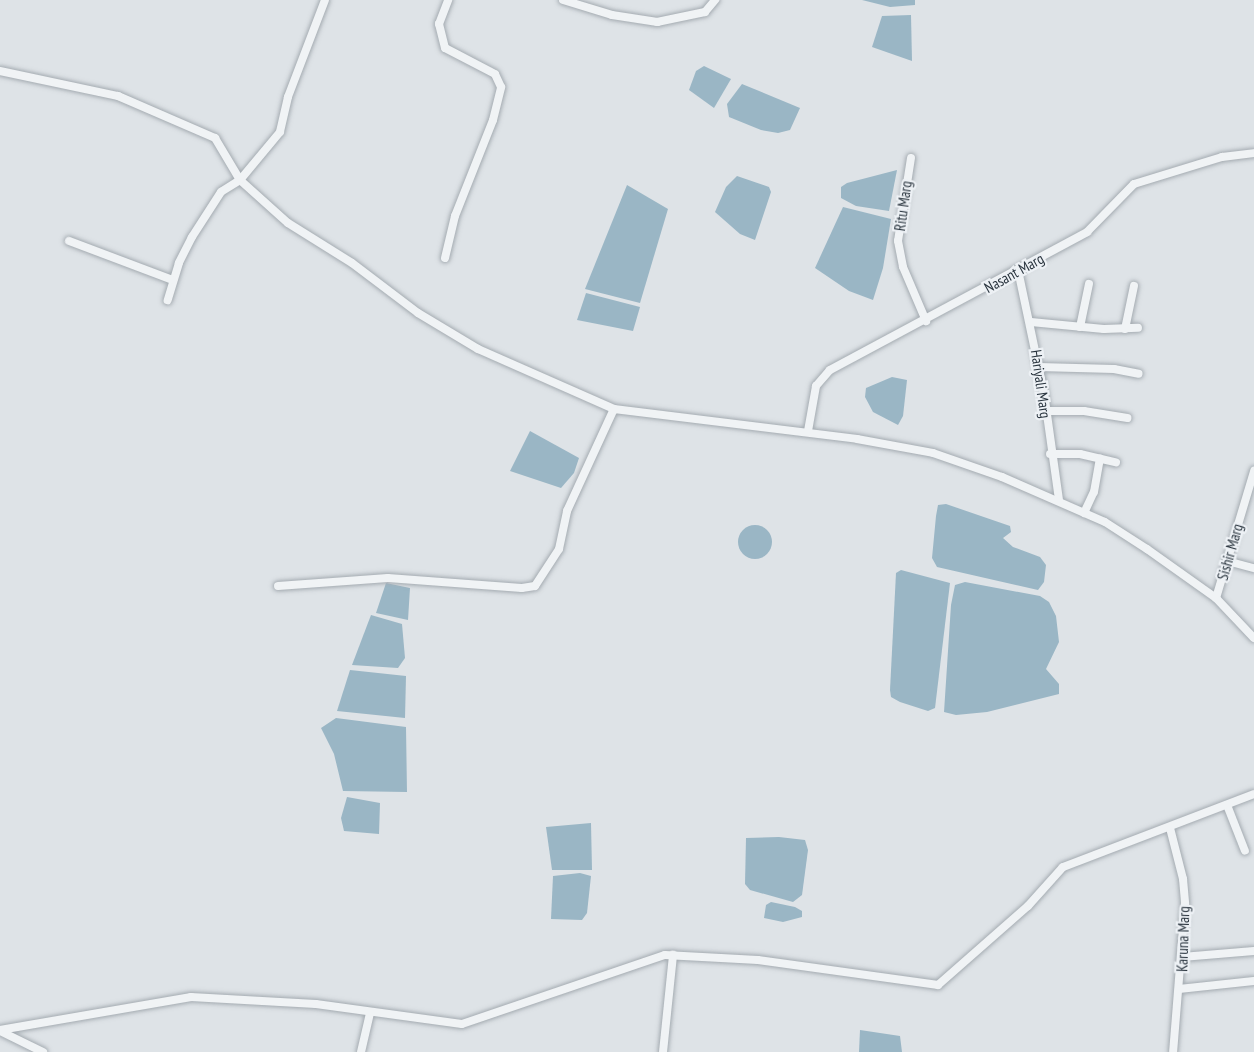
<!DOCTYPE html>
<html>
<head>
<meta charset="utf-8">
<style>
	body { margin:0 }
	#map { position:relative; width:1254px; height:1052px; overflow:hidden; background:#dee3e7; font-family:"PT Sans Narrow",sans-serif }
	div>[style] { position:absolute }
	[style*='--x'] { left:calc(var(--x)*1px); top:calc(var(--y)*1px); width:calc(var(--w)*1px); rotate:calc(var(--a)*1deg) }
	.water>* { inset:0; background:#9ab6c5 }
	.round { border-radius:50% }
	.roads { filter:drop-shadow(0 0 2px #a4abb1) drop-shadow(0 0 2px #a4abb1) }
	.minor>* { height:8px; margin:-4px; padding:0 4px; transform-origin:4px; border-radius:4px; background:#f0f3f5 }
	span { translate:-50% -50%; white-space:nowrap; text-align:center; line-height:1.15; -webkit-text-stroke:4.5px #edf1f5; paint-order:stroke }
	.street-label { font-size:15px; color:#28333d }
</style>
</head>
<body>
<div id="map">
	<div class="water">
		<div style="clip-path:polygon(862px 0,915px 0,915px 5px,890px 7px)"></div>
		<div style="clip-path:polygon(911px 15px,912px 61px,872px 47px,882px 16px)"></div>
		<div style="clip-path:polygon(704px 66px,731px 79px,714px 108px,689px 90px,696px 71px)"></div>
		<div style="clip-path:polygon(742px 84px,800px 108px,790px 130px,778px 133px,761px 130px,729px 117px,727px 104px)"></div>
		<div style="clip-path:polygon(897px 170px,889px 211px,856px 206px,841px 198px,841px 187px,847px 183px)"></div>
		<div style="clip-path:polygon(737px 176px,769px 187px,771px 192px,755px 240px,740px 234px,715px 212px,726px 187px)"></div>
		<div style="clip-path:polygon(627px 185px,668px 209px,640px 303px,585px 289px)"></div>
		<div style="clip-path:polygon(843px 207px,891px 219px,883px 268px,873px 300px,849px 291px,815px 268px)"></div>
		<div style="clip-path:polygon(586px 293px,640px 307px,633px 331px,577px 320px)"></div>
		<div style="clip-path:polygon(892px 377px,907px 380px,903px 416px,898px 425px,873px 412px,865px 397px,866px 388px)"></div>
		<div style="clip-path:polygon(530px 431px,579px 458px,574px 473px,561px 488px,510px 471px)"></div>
		<div style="clip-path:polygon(946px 504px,1010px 526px,1011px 532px,1003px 538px,1013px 547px,1040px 557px,1046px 565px,1044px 582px,1038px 590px,937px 567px,932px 558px,936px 516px,938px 505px)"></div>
		<div class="round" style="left:738px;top:525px;width:34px;height:34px"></div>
		<div style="clip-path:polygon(901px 570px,950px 583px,935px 708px,928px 711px,900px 702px,891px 697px,890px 690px,896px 573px)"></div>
		<div style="clip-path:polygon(965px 582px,1040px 596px,1049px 602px,1056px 616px,1059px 642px,1046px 669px,1059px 684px,1059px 694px,987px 712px,956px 715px,944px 712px,951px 605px,955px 585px)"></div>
		<div style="clip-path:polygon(386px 583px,410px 588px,408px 620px,376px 613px)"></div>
		<div style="clip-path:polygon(371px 615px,402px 624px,405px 658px,398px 668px,352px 665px)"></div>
		<div style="clip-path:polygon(350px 670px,406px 676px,405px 718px,337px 711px)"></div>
		<div style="clip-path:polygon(336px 718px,406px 727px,407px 792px,343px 791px,334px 754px,321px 728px)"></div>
		<div style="clip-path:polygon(347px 797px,380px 803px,379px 834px,344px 831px,341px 818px)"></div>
		<div style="clip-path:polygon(591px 823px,592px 870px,552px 870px,546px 827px)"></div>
		<div style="clip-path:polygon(779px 837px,805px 840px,808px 850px,802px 895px,793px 902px,750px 890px,745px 884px,746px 838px)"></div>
		<div style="clip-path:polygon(580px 873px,591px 876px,587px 913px,582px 920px,551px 919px,553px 876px)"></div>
		<div style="clip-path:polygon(771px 902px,795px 907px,802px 911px,802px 917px,783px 922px,764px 918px,766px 905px)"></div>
		<div style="clip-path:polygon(860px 1030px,900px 1036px,902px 1052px,859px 1052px)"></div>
	</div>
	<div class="roads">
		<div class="minor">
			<div style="--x:325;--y:0;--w:104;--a:110.9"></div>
			<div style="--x:288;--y:97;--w:36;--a:103"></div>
			<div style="--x:280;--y:132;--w:62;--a:129.8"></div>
			<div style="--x:240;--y:180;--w:64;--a:41.9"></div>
			<div style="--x:288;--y:223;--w:75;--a:32"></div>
			<div style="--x:352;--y:263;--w:83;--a:37.1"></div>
			<div style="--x:418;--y:313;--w:70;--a:31"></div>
			<div style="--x:478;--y:349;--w:149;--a:23.8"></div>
			<div style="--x:614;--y:409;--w:245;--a:7"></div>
			<div style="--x:857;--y:439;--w:77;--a:10.4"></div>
			<div style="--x:933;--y:453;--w:73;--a:19.2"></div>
			<div style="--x:1002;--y:477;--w:112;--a:23.6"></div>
			<div style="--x:1105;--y:522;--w:50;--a:32.7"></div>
			<div style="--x:1147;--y:549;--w:85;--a:35.4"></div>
			<div style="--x:1216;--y:598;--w:55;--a:46.5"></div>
			<div style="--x:563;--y:0;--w:51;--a:17"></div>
			<div style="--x:612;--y:15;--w:46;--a:8.8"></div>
			<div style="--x:657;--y:22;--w:49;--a:-11.8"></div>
			<div style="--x:705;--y:12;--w:16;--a:-50"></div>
			<div style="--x:0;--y:71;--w:121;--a:12"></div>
			<div style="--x:118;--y:96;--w:106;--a:23.4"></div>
			<div style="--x:215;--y:138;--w:49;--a:59.2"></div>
			<div style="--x:240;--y:180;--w:22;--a:148"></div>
			<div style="--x:221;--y:192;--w:54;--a:122.8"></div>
			<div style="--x:192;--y:237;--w:29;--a:117"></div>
			<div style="--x:179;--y:263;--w:39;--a:107"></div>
			<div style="--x:911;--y:158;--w:84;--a:98.9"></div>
			<div style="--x:898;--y:241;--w:26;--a:79"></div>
			<div style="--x:903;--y:267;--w:59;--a:66.9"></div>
			<div style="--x:69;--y:241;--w:111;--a:20.6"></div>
			<div style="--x:445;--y:258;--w:43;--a:-76.6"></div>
			<div style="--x:455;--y:216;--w:103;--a:-68.4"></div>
			<div style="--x:493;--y:120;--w:34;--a:-76"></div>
			<div style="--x:501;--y:87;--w:14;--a:-115"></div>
			<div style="--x:495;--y:74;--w:56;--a:-152.5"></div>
			<div style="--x:445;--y:48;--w:25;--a:-104"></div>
			<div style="--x:439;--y:24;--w:26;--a:-69"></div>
			<div style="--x:1018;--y:270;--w:126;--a:78.1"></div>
			<div style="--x:1044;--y:393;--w:108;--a:82"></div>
			<div style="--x:1031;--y:322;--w:73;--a:5.5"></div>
			<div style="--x:1104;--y:329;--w:34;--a:-2"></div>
			<div style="--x:1080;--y:327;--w:44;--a:-78.2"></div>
			<div style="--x:1125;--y:329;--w:44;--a:-78.2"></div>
			<div style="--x:1039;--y:367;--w:75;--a:1.5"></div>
			<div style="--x:1114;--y:369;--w:25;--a:11"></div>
			<div style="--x:1046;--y:411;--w:38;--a:0"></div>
			<div style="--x:1084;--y:411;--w:44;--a:9.2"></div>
			<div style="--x:808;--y:431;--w:46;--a:-79.9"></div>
			<div style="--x:816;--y:386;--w:21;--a:-49"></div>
			<div style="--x:830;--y:370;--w:292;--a:-28.2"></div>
			<div style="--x:1087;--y:232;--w:67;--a:-45.6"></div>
			<div style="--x:1134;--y:184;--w:92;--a:-17.1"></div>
			<div style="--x:1222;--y:157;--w:32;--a:-7"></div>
			<div style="--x:1050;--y:454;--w:30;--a:0"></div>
			<div style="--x:1080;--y:454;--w:37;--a:13"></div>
			<div style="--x:1084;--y:513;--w:23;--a:-65"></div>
			<div style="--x:1094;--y:492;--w:34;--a:-80"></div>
			<div style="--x:1227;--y:561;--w:28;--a:15"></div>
			<div style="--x:278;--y:586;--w:110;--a:-4.2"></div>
			<div style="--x:388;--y:578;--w:134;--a:4.3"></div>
			<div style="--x:522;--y:588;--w:13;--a:-9"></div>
			<div style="--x:535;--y:586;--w:44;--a:-57"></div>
			<div style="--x:559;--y:549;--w:39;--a:-78"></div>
			<div style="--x:567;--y:511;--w:112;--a:-65.3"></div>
			<div style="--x:1216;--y:598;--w:133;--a:-73.3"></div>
			<div style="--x:1227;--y:805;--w:49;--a:68.6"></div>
			<div style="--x:1170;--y:828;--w:53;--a:75.7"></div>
			<div style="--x:1183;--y:879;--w:25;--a:85"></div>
			<div style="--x:1185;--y:904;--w:148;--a:94.6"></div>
			<div style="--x:1182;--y:957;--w:72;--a:-4.8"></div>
			<div style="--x:1179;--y:989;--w:75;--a:-6.1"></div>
			<div style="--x:0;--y:1030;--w:194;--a:-9.8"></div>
			<div style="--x:191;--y:997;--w:125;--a:3.2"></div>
			<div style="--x:316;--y:1004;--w:147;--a:7.8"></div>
			<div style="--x:462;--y:1024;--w:214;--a:-18.8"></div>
			<div style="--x:665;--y:955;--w:93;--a:3.1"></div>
			<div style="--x:758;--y:960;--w:182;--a:7.9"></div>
			<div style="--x:938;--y:985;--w:120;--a:-41.3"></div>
			<div style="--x:1028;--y:906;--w:52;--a:-48.1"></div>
			<div style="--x:1063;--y:867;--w:204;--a:-20.9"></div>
			<div style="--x:0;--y:1031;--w:48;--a:26"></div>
			<div style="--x:361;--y:1052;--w:40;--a:-77"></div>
			<div style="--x:663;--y:1052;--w:98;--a:-84.1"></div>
		</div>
	</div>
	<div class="street-label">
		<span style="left:903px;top:206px;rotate:-82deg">Ritu Marg</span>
		<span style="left:1014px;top:273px;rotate:-29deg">Nasant Marg</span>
		<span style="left:1041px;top:384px;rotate:82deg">Hariyali Marg</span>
		<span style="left:1230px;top:552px;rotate:-74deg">Sishir Marg</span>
		<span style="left:1183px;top:939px;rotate:-88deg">Karuna Marg</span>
	</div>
</div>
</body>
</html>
